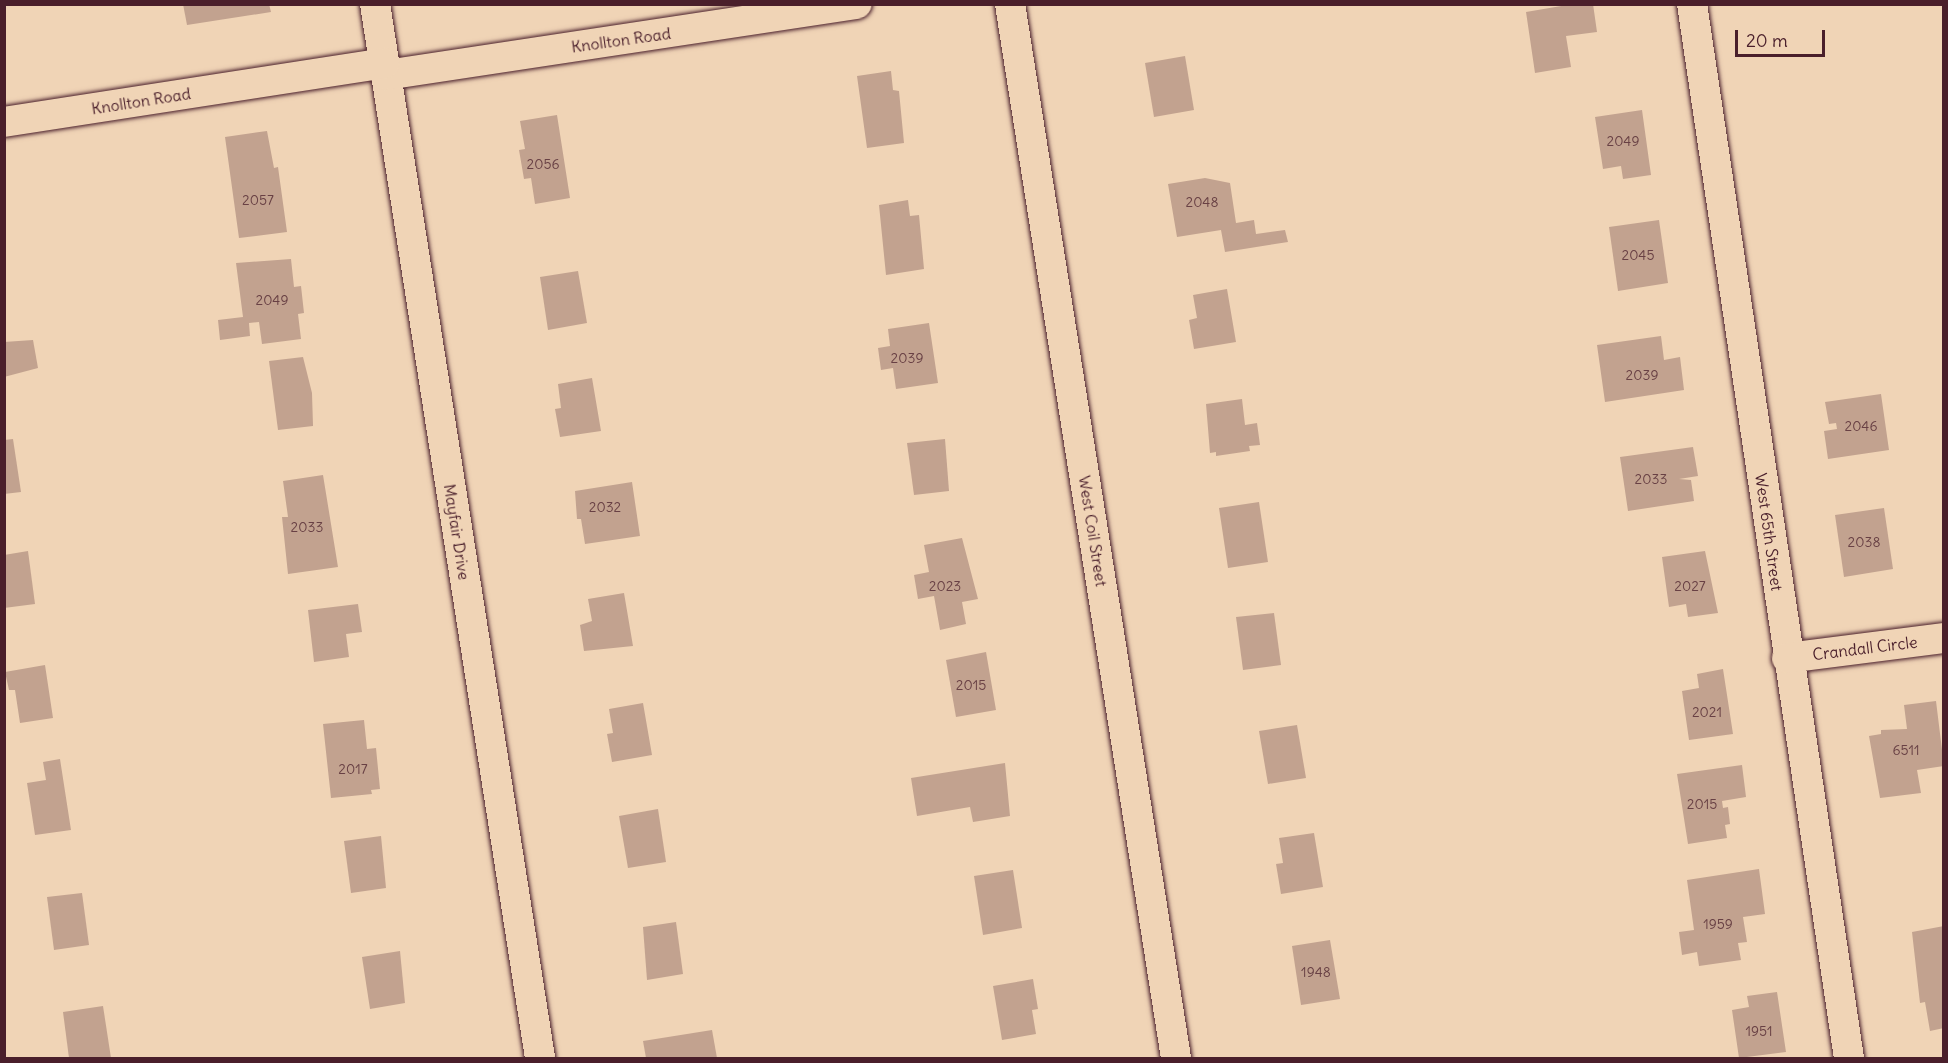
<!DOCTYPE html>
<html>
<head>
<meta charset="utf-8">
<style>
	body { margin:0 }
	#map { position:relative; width:1948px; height:1063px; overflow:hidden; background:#f0d4b6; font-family:Delius,sans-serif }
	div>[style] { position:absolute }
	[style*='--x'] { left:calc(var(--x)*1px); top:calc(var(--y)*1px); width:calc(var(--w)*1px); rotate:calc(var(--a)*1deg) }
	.building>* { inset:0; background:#c2a28f }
	.roads { filter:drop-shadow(0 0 2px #4a1f2b) drop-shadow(0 0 2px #4a1f2b) }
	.street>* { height:30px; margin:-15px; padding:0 15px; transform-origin:15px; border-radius:15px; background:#f0d4b6 }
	span { translate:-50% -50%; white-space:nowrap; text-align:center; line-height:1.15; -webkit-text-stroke:5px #f0d4b6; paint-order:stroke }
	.number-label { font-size:14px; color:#684044 }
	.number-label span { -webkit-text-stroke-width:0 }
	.street-label { font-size:16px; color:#4a1f2b }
	.frame { position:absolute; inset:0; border:6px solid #4a1f2b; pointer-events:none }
	.scale { position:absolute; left:1735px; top:30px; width:90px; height:27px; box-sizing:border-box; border:3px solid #4a1f2b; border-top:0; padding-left:8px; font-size:18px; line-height:21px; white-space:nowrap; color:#4a1f2b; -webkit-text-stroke:4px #f0d4b6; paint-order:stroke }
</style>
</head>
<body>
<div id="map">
	<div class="building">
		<div style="clip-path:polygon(183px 4px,269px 4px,271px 12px,187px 25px)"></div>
		<div style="clip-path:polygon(1573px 4px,1593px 4px,1597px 32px,1566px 36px,1571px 67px,1535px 73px,1526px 12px)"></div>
		<div style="clip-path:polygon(1185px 56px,1194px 110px,1154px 117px,1145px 63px)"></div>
		<div style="clip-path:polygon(891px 71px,893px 90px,899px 91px,904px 143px,867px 148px,857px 76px)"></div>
		<div style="clip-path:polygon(1642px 110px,1651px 175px,1623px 179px,1621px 166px,1603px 169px,1595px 117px)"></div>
		<div style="clip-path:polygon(557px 115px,570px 198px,535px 204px,531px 178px,524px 179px,519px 150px,525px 149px,520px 121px)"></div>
		<div style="clip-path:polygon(267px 131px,274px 168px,278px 167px,287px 232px,239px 238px,225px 137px)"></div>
		<div style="clip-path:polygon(1205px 178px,1230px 183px,1236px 223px,1254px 220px,1256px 234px,1285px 230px,1288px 242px,1225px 252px,1221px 230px,1177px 237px,1168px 184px)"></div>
		<div style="clip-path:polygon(908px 200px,910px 216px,919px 215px,924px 269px,886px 275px,879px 205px)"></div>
		<div style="clip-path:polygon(1659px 220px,1668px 283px,1618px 291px,1609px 227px)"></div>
		<div style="clip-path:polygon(291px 259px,294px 287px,301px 286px,304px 313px,298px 314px,301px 339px,262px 344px,259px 322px,249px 323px,250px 336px,220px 340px,218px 320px,243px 317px,236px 263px)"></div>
		<div style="clip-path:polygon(578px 271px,587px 323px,548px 330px,540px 277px)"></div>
		<div style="clip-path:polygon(1227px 289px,1236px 342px,1194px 349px,1189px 320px,1197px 318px,1193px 295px)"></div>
		<div style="clip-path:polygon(929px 323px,938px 383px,896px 389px,893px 368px,881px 370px,878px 348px,890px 346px,888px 329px)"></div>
		<div style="clip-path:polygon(1661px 336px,1664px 360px,1680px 357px,1684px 390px,1605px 402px,1597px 345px)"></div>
		<div style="clip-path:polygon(33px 340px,38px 368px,4px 377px,4px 342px)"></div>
		<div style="clip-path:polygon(303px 357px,312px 393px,313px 426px,278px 430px,269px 361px)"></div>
		<div style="clip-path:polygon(592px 378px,601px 431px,560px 437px,555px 409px,561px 408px,558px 384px)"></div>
		<div style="clip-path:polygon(1881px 394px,1889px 450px,1828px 459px,1824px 431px,1837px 429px,1836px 423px,1829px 424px,1825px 402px)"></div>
		<div style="clip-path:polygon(1242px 399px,1245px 425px,1257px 423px,1260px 445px,1249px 446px,1250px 451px,1216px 456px,1216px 452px,1210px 453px,1206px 404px)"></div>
		<div style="clip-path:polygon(13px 439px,21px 492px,4px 494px,4px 440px)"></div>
		<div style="clip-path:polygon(945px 439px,949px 491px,914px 495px,907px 443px)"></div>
		<div style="clip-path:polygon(1693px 447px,1698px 476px,1679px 479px,1691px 480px,1694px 501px,1628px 511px,1620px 457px)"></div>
		<div style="clip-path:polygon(323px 475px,338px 567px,288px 574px,282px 517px,288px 517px,283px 481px)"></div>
		<div style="clip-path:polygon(632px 482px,640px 536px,585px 544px,581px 519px,577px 519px,575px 491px)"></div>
		<div style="clip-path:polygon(1259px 502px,1268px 562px,1228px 568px,1219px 508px)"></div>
		<div style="clip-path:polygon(1884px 508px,1893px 569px,1844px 577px,1835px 515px)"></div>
		<div style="clip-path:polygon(962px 538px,978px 599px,962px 602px,966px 624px,940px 630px,934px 596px,918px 599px,914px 575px,929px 572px,924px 545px)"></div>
		<div style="clip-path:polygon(28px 551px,35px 604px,4px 608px,4px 555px)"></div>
		<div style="clip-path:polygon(1705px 551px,1718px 613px,1688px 617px,1686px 604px,1669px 607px,1662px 557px)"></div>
		<div style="clip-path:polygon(624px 593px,633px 646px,584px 651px,580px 625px,592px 621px,588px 599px)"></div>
		<div style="clip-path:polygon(358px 604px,362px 632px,346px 634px,349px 657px,314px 662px,308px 610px)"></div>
		<div style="clip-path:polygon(1274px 613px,1281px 665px,1243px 670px,1236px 617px)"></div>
		<div style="clip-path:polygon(986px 652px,996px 710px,956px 717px,946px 660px)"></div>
		<div style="clip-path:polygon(45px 665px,53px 718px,20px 723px,15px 690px,9px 690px,5px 672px)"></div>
		<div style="clip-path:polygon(1723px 669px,1733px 734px,1689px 740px,1682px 691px,1699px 688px,1697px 674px)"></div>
		<div style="clip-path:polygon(1936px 701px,1944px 766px,1917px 770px,1921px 793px,1880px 798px,1869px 736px,1881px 734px,1881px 730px,1907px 729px,1904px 705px)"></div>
		<div style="clip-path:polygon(643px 703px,652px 755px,612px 762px,607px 734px,613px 733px,609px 709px)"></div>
		<div style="clip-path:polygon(364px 720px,367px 749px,376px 748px,380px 789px,371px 790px,372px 794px,331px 798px,323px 724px)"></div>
		<div style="clip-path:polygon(1297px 725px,1306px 778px,1268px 784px,1259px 731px)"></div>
		<div style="clip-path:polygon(60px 759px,71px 830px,35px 835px,27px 783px,46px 780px,43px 762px)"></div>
		<div style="clip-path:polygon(1005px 763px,1010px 816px,973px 822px,970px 807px,917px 816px,911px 778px)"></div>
		<div style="clip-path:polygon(1742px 765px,1746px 797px,1722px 801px,1723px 808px,1728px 807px,1730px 824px,1725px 825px,1727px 838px,1688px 844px,1677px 774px)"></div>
		<div style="clip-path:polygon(658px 809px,666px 862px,628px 868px,619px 816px)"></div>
		<div style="clip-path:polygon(1314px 833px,1323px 887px,1281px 894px,1276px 864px,1283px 863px,1279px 838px)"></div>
		<div style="clip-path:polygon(381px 836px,386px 888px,351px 893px,344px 841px)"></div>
		<div style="clip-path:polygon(1759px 869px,1765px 914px,1743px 917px,1747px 942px,1738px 943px,1741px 960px,1699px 966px,1697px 952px,1682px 955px,1679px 932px,1694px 930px,1687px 880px)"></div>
		<div style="clip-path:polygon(1013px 870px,1022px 928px,983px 935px,974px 876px)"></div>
		<div style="clip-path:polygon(82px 893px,89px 945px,54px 950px,47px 897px)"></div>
		<div style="clip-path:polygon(676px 922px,683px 974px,647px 980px,643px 927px)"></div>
		<div style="clip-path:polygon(1944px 926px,1944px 1028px,1930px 1031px,1925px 1002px,1920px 1003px,1912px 932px)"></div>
		<div style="clip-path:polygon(1330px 940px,1340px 999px,1301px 1005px,1292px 946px)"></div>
		<div style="clip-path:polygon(400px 951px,405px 1003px,370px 1009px,362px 957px)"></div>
		<div style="clip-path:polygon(1033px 979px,1038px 1009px,1032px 1010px,1036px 1034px,1002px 1040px,993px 986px)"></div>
		<div style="clip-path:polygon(1777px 992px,1786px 1052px,1739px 1058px,1732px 1010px,1749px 1007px,1747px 996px)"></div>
		<div style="clip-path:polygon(103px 1006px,111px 1058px,69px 1058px,63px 1012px)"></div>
		<div style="clip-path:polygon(712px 1030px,717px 1058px,646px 1058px,643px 1041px)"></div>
	</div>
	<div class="roads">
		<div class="street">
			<div style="--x:375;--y:4;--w:1067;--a:81.1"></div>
			<div style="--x:1010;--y:4;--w:1067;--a:81.05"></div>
			<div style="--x:1692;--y:4;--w:1066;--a:81.53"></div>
			<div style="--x:386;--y:75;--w:476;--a:-8.6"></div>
			<div style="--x:4;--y:122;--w:385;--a:-8.8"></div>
			<div style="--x:1787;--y:658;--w:158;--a:-7.3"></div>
		</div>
	</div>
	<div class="number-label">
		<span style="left:1623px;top:141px">2049</span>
		<span style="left:543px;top:164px">2056</span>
		<span style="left:258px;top:200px">2057</span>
		<span style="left:1202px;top:202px">2048</span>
		<span style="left:1638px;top:255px">2045</span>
		<span style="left:272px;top:300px">2049</span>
		<span style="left:907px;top:358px">2039</span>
		<span style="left:1642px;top:375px">2039</span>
		<span style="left:1861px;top:426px">2046</span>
		<span style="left:1651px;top:479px">2033</span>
		<span style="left:605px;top:507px">2032</span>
		<span style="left:307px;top:527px">2033</span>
		<span style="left:1864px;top:542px">2038</span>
		<span style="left:945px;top:586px">2023</span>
		<span style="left:1690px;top:586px">2027</span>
		<span style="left:971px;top:685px">2015</span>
		<span style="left:1707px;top:712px">2021</span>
		<span style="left:1906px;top:750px">6511</span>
		<span style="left:353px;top:769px">2017</span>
		<span style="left:1702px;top:804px">2015</span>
		<span style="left:1718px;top:924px">1959</span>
		<span style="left:1316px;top:972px">1948</span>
		<span style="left:1759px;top:1031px">1951</span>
	</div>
	<div class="street-label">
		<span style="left:621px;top:40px;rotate:-8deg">Knollton Road</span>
		<span style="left:141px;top:101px;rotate:-9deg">Knollton Road</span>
		<span style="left:1093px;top:531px;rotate:81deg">West Coil Street</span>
		<span style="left:457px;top:532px;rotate:81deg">Mayfair Drive</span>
		<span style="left:1769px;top:532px;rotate:82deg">West 65th Street</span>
		<span style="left:1865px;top:648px;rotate:-7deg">Crandall Circle</span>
	</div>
	<div class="frame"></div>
	<div class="scale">20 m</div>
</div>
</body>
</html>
